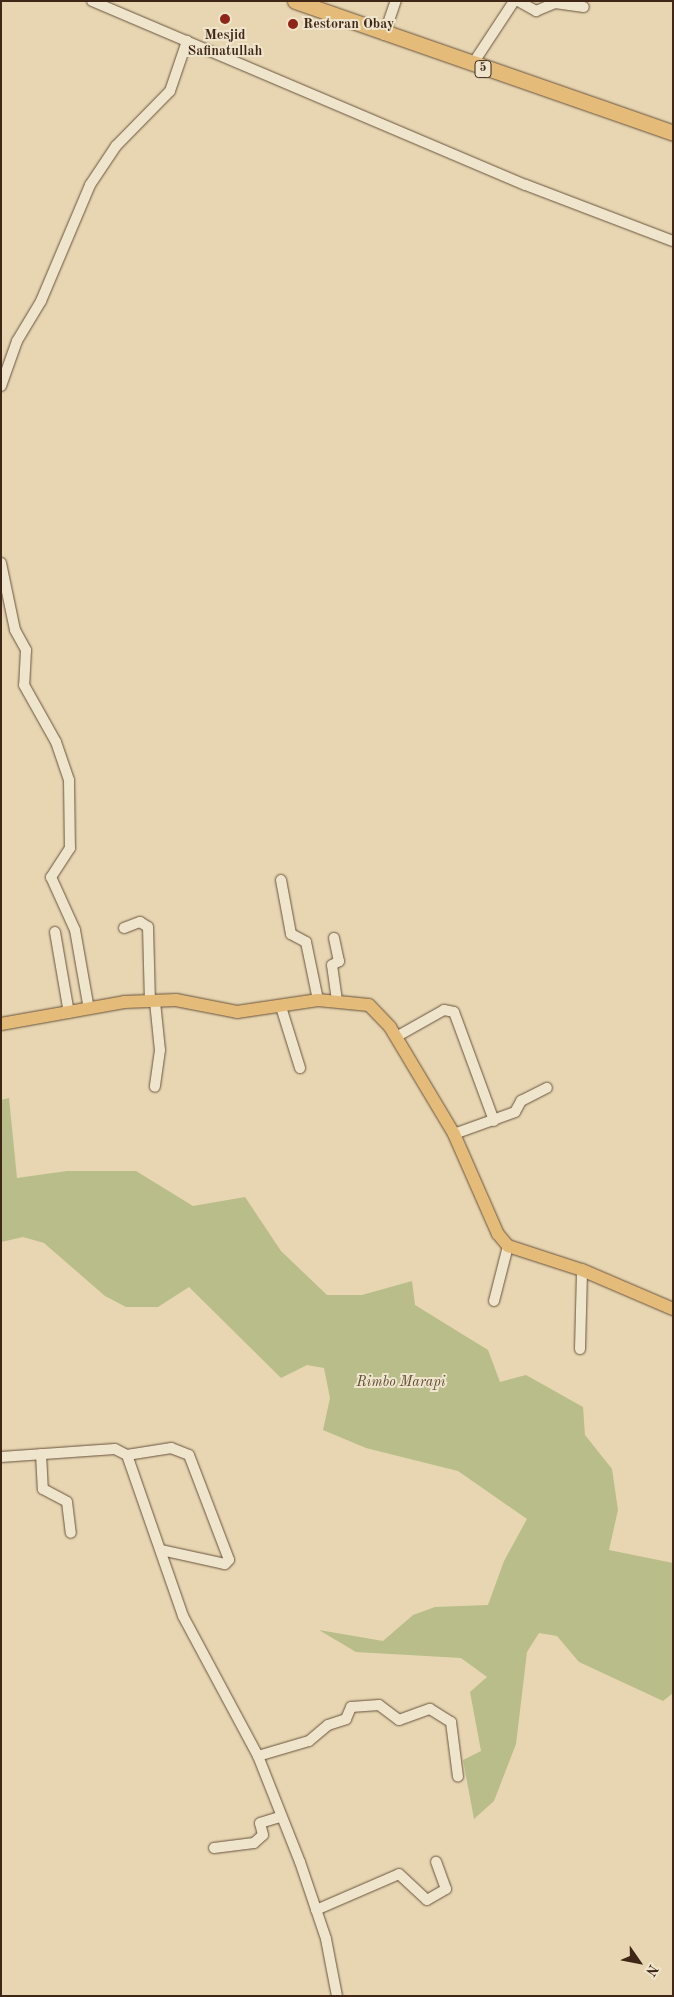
<!DOCTYPE html>
<html>
<head>
<meta charset="utf-8">
<style>
	body { margin:0 }
	#map { position:relative; width:674px; height:1997px; overflow:hidden; background:#e7d6b1; font-family:"Old Standard TT",serif }
	div>[style] { position:absolute }
	[style*='--x'] { left:calc(var(--x)*1px); top:calc(var(--y)*1px); width:calc(var(--w)*1px); rotate:calc(var(--a)*1deg) }
	.green>* { inset:0; background:#b9bd89 }
	.roads { filter:drop-shadow(0 0 1px #69523e) drop-shadow(0 0 1px #69523e) }
	.minor>* { height:10px; margin:-5px; padding:0 5px; transform-origin:5px; border-radius:5px; background:#efe4cc }
	.major>* { height:12px; margin:-6px; padding:0 6px; transform-origin:6px; border-radius:6px; background:#e4bb78 }
	.highway>* { height:15px; margin:-7.5px; padding:0 7.5px; transform-origin:7.5px; border-radius:7.5px; background:#e4bb78 }
	.dots>* { width:14px; height:14px; translate:-50% -50%; box-sizing:border-box; border:2px solid #efe4cc; border-radius:50% }
	span { translate:-50% -50%; white-space:nowrap; text-align:center; line-height:1.15; -webkit-text-stroke:4px #efe4cc; paint-order:stroke }
	.shield-label span { padding:1px 4px; background:#efe4cc; border:1px solid; border-radius:4px; -webkit-text-stroke-width:0 }
	.shield-label { font-size:12px; color:#3f2617; font-weight:700 }
	.poi-label { font-size:14px; color:#3f2617; font-weight:700 }
	.left { translate:0 -50%; text-align:left }
	.park-label { font-size:14px; color:#5e4c34; font-style:italic }
	.frame { position:absolute; inset:0; border:2px solid #3f2617; pointer-events:none }
	.north { position:absolute; left:614px; top:1937px; width:50px; height:50px; -webkit-text-stroke:4px #efe4cc; paint-order:stroke; rotate:123deg; font-size:14px; font-weight:700; line-height:20px; text-align:center; color:#3f2617 }
	.north::after { content:''; display:block; margin:auto; width:18px; height:22px; background:#3f2617; clip-path:polygon(50% 0,100% 100%,50% 72%,0 100%) }
</style>
</head>
<body>
<div id="map">
	<div class="green">
		<div style="clip-path:polygon(9px 1098px,17px 1178px,67px 1171px,136px 1171px,193px 1206px,245px 1197px,281px 1251px,327px 1295px,362px 1295px,412px 1281px,415px 1305px,488px 1350px,500px 1382px,526px 1375px,583px 1407px,585px 1435px,612px 1469px,618px 1510px,609px 1550px,673px 1563px,673px 1693px,663px 1701px,579px 1662px,557px 1636px,539px 1633px,527px 1652px,516px 1744px,494px 1801px,474px 1819px,463px 1760px,481px 1751px,470px 1692px,487px 1677px,461px 1658px,356px 1652px,319px 1630px,383px 1641px,413px 1615px,435px 1607px,488px 1605px,504px 1561px,527px 1519px,458px 1471px,366px 1448px,323px 1430px,330px 1398px,324px 1368px,307px 1365px,281px 1378px,189px 1287px,158px 1307px,126px 1307px,105px 1296px,44px 1243px,23px 1237px,1px 1242px,1px 1100px)"></div>
	</div>
	<div class="roads">
		<div class="minor">
			<div style="--x:92;--y:1;--w:471;--a:23"></div>
			<div style="--x:526;--y:185;--w:157;--a:20.9"></div>
			<div style="--x:518;--y:1;--w:21;--a:29"></div>
			<div style="--x:536;--y:11;--w:21;--a:-23"></div>
			<div style="--x:555;--y:3;--w:29;--a:8"></div>
			<div style="--x:384;--y:35;--w:36;--a:-71"></div>
			<div style="--x:472;--y:65;--w:77;--a:-56.7"></div>
			<div style="--x:1;--y:386;--w:48;--a:-70.4"></div>
			<div style="--x:17;--y:341;--w:47;--a:-59"></div>
			<div style="--x:41;--y:301;--w:126;--a:-67.1"></div>
			<div style="--x:90;--y:185;--w:47;--a:-56.3"></div>
			<div style="--x:116;--y:146;--w:77;--a:-45.5"></div>
			<div style="--x:170;--y:91;--w:53;--a:-71.2"></div>
			<div style="--x:1;--y:563;--w:68;--a:78.2"></div>
			<div style="--x:15;--y:630;--w:23;--a:61"></div>
			<div style="--x:26;--y:650;--w:35;--a:93"></div>
			<div style="--x:24;--y:685;--w:65;--a:60.7"></div>
			<div style="--x:56;--y:742;--w:40;--a:71.1"></div>
			<div style="--x:69;--y:780;--w:68;--a:89.2"></div>
			<div style="--x:70;--y:848;--w:35;--a:123"></div>
			<div style="--x:51;--y:877;--w:58;--a:65.6"></div>
			<div style="--x:75;--y:930;--w:80;--a:80"></div>
			<div style="--x:281;--y:880;--w:55;--a:79.5"></div>
			<div style="--x:291;--y:934;--w:17;--a:28"></div>
			<div style="--x:306;--y:942;--w:59;--a:78.3"></div>
			<div style="--x:124;--y:928;--w:17;--a:-21"></div>
			<div style="--x:140;--y:922;--w:9;--a:32"></div>
			<div style="--x:148;--y:927;--w:74;--a:88.5"></div>
			<div style="--x:55;--y:932;--w:82;--a:80.2"></div>
			<div style="--x:334;--y:938;--w:24;--a:78"></div>
			<div style="--x:339;--y:961;--w:8;--a:150"></div>
			<div style="--x:332;--y:965;--w:34;--a:82"></div>
			<div style="--x:155;--y:1002;--w:48;--a:84.1"></div>
			<div style="--x:160;--y:1050;--w:37;--a:98"></div>
			<div style="--x:281;--y:1007;--w:64;--a:72.7"></div>
			<div style="--x:396;--y:1037;--w:55;--a:-29.4"></div>
			<div style="--x:444;--y:1010;--w:10;--a:11"></div>
			<div style="--x:454;--y:1012;--w:116;--a:69.8"></div>
			<div style="--x:454;--y:1134;--w:65;--a:-19.8"></div>
			<div style="--x:515;--y:1112;--w:13;--a:-61"></div>
			<div style="--x:521;--y:1101;--w:29;--a:-27"></div>
			<div style="--x:494;--y:1301;--w:57;--a:-75.7"></div>
			<div style="--x:580;--y:1349;--w:79;--a:-88.5"></div>
			<div style="--x:41;--y:1454;--w:35;--a:87"></div>
			<div style="--x:43;--y:1489;--w:27;--a:28"></div>
			<div style="--x:67;--y:1502;--w:31;--a:83"></div>
			<div style="--x:127;--y:1455;--w:45;--a:-9"></div>
			<div style="--x:171;--y:1448;--w:19;--a:21"></div>
			<div style="--x:189;--y:1455;--w:112;--a:69.1"></div>
			<div style="--x:229;--y:1560;--w:6;--a:135"></div>
			<div style="--x:225;--y:1564;--w:66;--a:-167.7"></div>
			<div style="--x:1;--y:1457;--w:114;--a:-4"></div>
			<div style="--x:115;--y:1449;--w:13;--a:27"></div>
			<div style="--x:127;--y:1455;--w:170;--a:70.8"></div>
			<div style="--x:183;--y:1616;--w:159;--a:61.8"></div>
			<div style="--x:258;--y:1756;--w:114;--a:68.4"></div>
			<div style="--x:300;--y:1862;--w:81;--a:71.3"></div>
			<div style="--x:326;--y:1939;--w:58;--a:79.1"></div>
			<div style="--x:258;--y:1756;--w:53;--a:-16.4"></div>
			<div style="--x:309;--y:1741;--w:25;--a:-40"></div>
			<div style="--x:328;--y:1725;--w:19;--a:-18"></div>
			<div style="--x:346;--y:1719;--w:13;--a:-67"></div>
			<div style="--x:351;--y:1707;--w:28;--a:-4"></div>
			<div style="--x:379;--y:1705;--w:25;--a:37"></div>
			<div style="--x:399;--y:1720;--w:33;--a:-20"></div>
			<div style="--x:430;--y:1709;--w:25;--a:32"></div>
			<div style="--x:451;--y:1722;--w:55;--a:82.7"></div>
			<div style="--x:214;--y:1848;--w:40;--a:-7.1"></div>
			<div style="--x:254;--y:1843;--w:12;--a:-42"></div>
			<div style="--x:263;--y:1835;--w:12;--a:-104"></div>
			<div style="--x:260;--y:1823;--w:21;--a:-17"></div>
			<div style="--x:316;--y:1910;--w:90;--a:-23.4"></div>
			<div style="--x:399;--y:1874;--w:38;--a:43"></div>
			<div style="--x:427;--y:1900;--w:22;--a:-30"></div>
			<div style="--x:446;--y:1889;--w:29;--a:-110"></div>
		</div>
		<div class="major">
			<div style="--x:1;--y:1024;--w:125;--a:-10.1"></div>
			<div style="--x:124;--y:1002;--w:52;--a:-2.2"></div>
			<div style="--x:176;--y:1000;--w:62;--a:11.1"></div>
			<div style="--x:237;--y:1012;--w:82;--a:-8.4"></div>
			<div style="--x:318;--y:1000;--w:51;--a:5.6"></div>
			<div style="--x:369;--y:1005;--w:30;--a:46"></div>
			<div style="--x:390;--y:1027;--w:125;--a:59.1"></div>
			<div style="--x:454;--y:1134;--w:109;--a:66.3"></div>
			<div style="--x:498;--y:1234;--w:16;--a:50"></div>
			<div style="--x:508;--y:1246;--w:78;--a:18"></div>
			<div style="--x:582;--y:1270;--w:99;--a:23.2"></div>
		</div>
		<div class="highway">
			<div style="--x:295;--y:1;--w:400;--a:19.2"></div>
		</div>
	</div>
	<div class="dots">
		<div style="left:225px;top:19px;background:#8f2418"></div>
		<div style="left:293px;top:24px;background:#8f2418"></div>
	</div>
	<div class="shield-label">
		<span style="left:483px;top:69px">5</span>
	</div>
	<div class="poi-label">
		<span class="left" style="left:303px;top:24px">Restoran Obay</span>
		<span style="left:225px;top:43px">Mesjid<br>Safinatullah</span>
	</div>
	<div class="park-label">
		<span style="left:401px;top:1382px">Rimbo Marapi</span>
	</div>
	<div class="frame"></div>
	<div class="north">N</div>
</div>
</body>
</html>
